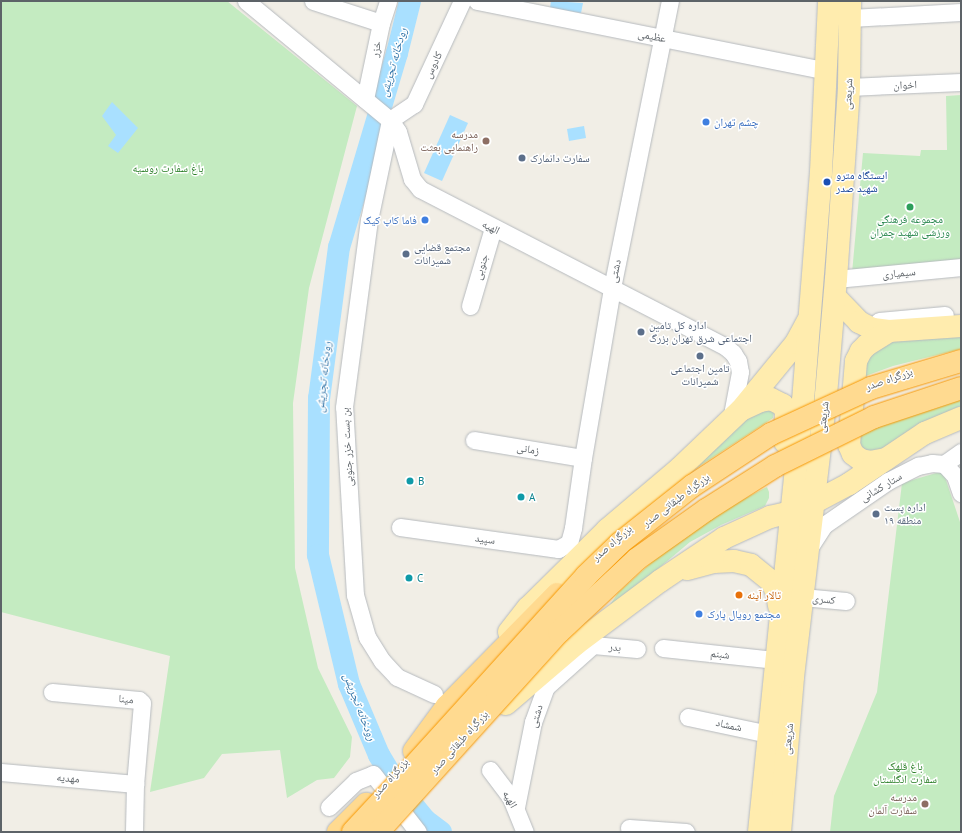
<!DOCTYPE html>
<html>
<head>
<meta charset="utf-8">
<style>
	body { margin:0 }
	#map { position:relative; width:962px; height:833px; overflow:hidden; background:#f1eee6; font-family:"PT Sans","Noto Naskh Arabic",sans-serif }
	div>[style] { position:absolute }
	[style*='--x'] { left:calc(var(--x)*1px); top:calc(var(--y)*1px); width:calc(var(--w)*1px); rotate:calc(var(--a)*1deg) }
	.green>* { inset:0; background:#c4ebc1 }
	.water>* { inset:0; background:#a9e0ff }
	.river>* { height:22px; margin:-11px; padding:0 11px; transform-origin:11px; border-radius:11px; background:#a9e0ff }
	.roads { filter:drop-shadow(0 0 1px #b6babe) drop-shadow(0 0 1px #b6babe) }
	.minor>* { height:17px; margin:-8.5px; padding:0 8.5px; transform-origin:8.5px; border-radius:8.5px; background:#fff }
	.major>* { height:22px; margin:-11px; padding:0 11px; transform-origin:11px; border-radius:11px; background:#ffecae }
	.highway>* { height:22px; margin:-11px; padding:0 11px; transform-origin:11px; border-radius:11px; background:#ffda90 }
	.bridges { filter:drop-shadow(0 0 1px #f89800) drop-shadow(0 0 1px #f89800) }
	.highway-bridge>* { height:22px; margin:-11px; padding:0 11px; transform-origin:11px; border-radius:11px; background:#ffda90 }
	.dots>* { width:11px; height:11px; translate:-50% -50%; box-sizing:border-box; border:2px solid #fff; border-radius:50% }
	span { translate:-50% -50%; white-space:nowrap; text-align:center; line-height:1.15; -webkit-text-stroke:3px #fff; paint-order:stroke }
	.street-label { font-size:11px; color:#5d6368 }
	.shop-label { font-size:11px; color:#366cbe }
	.left { translate:0 -50%; text-align:left }
	.right { translate:-100% -50%; text-align:right }
	.education-label { font-size:11px; color:#785e54 }
	.service-label { font-size:11px; color:#4e5e75 }
	.park-label { font-size:11px; color:#2e812b }
	.transit-label { font-size:11px; color:#164399 }
	.leisure-label { font-size:11px; color:#27864d }
	.culture-label { font-size:11px; color:#0d838f }
	.food-label { font-size:11px; color:#c56008 }
	.water-label { font-size:12px; color:#3577aa; font-style:italic }
	.frame { position:absolute; inset:0; border:2px solid #5d6368; pointer-events:none }
</style>
</head>
<body>
<div id="map">
	<div class="green">
		<div style="clip-path:polygon(1px 1px,227px 1px,357px 106px,309px 288px,293px 403px,295px 568px,318px 668px,352px 737px,350px 757px,334px 778px,317px 780px,287px 798px,280px 750px,222px 754px,204px 778px,150px 792px,170px 656px,1px 612px)"></div>
		<div style="clip-path:polygon(961px 95px,961px 259px,852px 273px,863px 153px,920px 156px,921px 150px,947px 150px,946px 96px)"></div>
		<div style="clip-path:polygon(961px 331px,961px 349px,893px 366px,860px 378px,863px 359px,886px 340px)"></div>
		<div style="clip-path:polygon(961px 398px,961px 414px,865px 456px,857px 435px,891px 421px)"></div>
		<div style="clip-path:polygon(762px 409px,774px 411px,773px 418px,669px 486px,729px 428px)"></div>
		<div style="clip-path:polygon(943px 471px,961px 525px,961px 832px,830px 832px,834px 796px,877px 692px,902px 483px)"></div>
		<div style="clip-path:polygon(767px 487px,769px 492px,769px 498px,765px 506px,721px 525px,690px 542px,603px 615px,618px 593px,653px 561px,717px 513px)"></div>
	</div>
	<div class="water">
		<div style="clip-path:polygon(551px 1px,583px 3px,581px 13px,550px 8px)"></div>
		<div style="clip-path:polygon(112px 102px,138px 128px,118px 153px,108px 146px,116px 135px,102px 116px)"></div>
		<div style="clip-path:polygon(450px 115px,468px 123px,442px 181px,424px 173px)"></div>
		<div style="clip-path:polygon(584px 126px,586px 138px,569px 141px,567px 129px)"></div>
	</div>
	<div class="river">
		<div style="--x:410;--y:1;--w:54;--a:104"></div>
		<div style="--x:397;--y:53;--w:202;--a:106.6"></div>
		<div style="--x:339;--y:247;--w:152;--a:97.5"></div>
		<div style="--x:319;--y:398;--w:157;--a:90.4"></div>
		<div style="--x:318;--y:555;--w:133;--a:76.5"></div>
		<div style="--x:349;--y:684;--w:77;--a:67.1"></div>
		<div style="--x:379;--y:755;--w:37;--a:59"></div>
		<div style="--x:398;--y:787;--w:43;--a:50.7"></div>
		<div style="--x:425;--y:820;--w:20;--a:37"></div>
	</div>
	<div class="roads">
		<div class="minor">
			<div style="--x:246;--y:1;--w:187;--a:39.6"></div>
			<div style="--x:390;--y:120;--w:14;--a:56"></div>
			<div style="--x:398;--y:132;--w:49;--a:73.4"></div>
			<div style="--x:412;--y:179;--w:13;--a:51"></div>
			<div style="--x:420;--y:189;--w:344;--a:27.3"></div>
			<div style="--x:726;--y:347;--w:9;--a:41"></div>
			<div style="--x:733;--y:353;--w:9;--a:58"></div>
			<div style="--x:738;--y:361;--w:11;--a:80"></div>
			<div style="--x:740;--y:372;--w:49;--a:100.6"></div>
			<div style="--x:313;--y:1;--w:71;--a:17.9"></div>
			<div style="--x:477;--y:1;--w:357;--a:11.3"></div>
			<div style="--x:850;--y:18;--w:111;--a:-3.1"></div>
			<div style="--x:849;--y:87;--w:112;--a:-2.6"></div>
			<div style="--x:365;--y:99;--w:78;--a:-78.1"></div>
			<div style="--x:381;--y:23;--w:23;--a:-72"></div>
			<div style="--x:836;--y:279;--w:126;--a:-5.5"></div>
			<div style="--x:470;--y:306;--w:81;--a:-73.6"></div>
			<div style="--x:879;--y:321;--w:66;--a:-5.2"></div>
			<div style="--x:474;--y:440;--w:110;--a:9.4"></div>
			<div style="--x:944;--y:464;--w:21;--a:-35"></div>
			<div style="--x:400;--y:527;--w:160;--a:7.9"></div>
			<div style="--x:558;--y:549;--w:13;--a:-29"></div>
			<div style="--x:569;--y:543;--w:16;--a:-75"></div>
			<div style="--x:573;--y:528;--w:71;--a:-81.9"></div>
			<div style="--x:583;--y:458;--w:172;--a:-80.3"></div>
			<div style="--x:612;--y:288;--w:293;--a:-78.6"></div>
			<div style="--x:809;--y:548;--w:27;--a:-57"></div>
			<div style="--x:824;--y:525;--w:78;--a:-34.5"></div>
			<div style="--x:888;--y:481;--w:34;--a:-27"></div>
			<div style="--x:918;--y:466;--w:14;--a:-12"></div>
			<div style="--x:932;--y:463;--w:12;--a:5"></div>
			<div style="--x:944;--y:464;--w:16;--a:47"></div>
			<div style="--x:955;--y:476;--w:18;--a:71"></div>
			<div style="--x:802;--y:597;--w:44;--a:5.2"></div>
			<div style="--x:663;--y:648;--w:114;--a:6.1"></div>
			<div style="--x:52;--y:692;--w:87;--a:5.3"></div>
			<div style="--x:139;--y:700;--w:4;--a:45"></div>
			<div style="--x:142;--y:703;--w:81;--a:94.9"></div>
			<div style="--x:135;--y:784;--w:48;--a:91.2"></div>
			<div style="--x:434;--y:694;--w:41;--a:-155.3"></div>
			<div style="--x:397;--y:677;--w:22;--a:-133"></div>
			<div style="--x:382;--y:661;--w:28;--a:-122"></div>
			<div style="--x:367;--y:637;--w:44;--a:-105.9"></div>
			<div style="--x:355;--y:595;--w:188;--a:-93.3"></div>
			<div style="--x:344;--y:407;--w:189;--a:-82.4"></div>
			<div style="--x:369;--y:220;--w:102;--a:-78.1"></div>
			<div style="--x:390;--y:120;--w:29;--a:-34"></div>
			<div style="--x:414;--y:104;--w:114;--a:-65"></div>
			<div style="--x:688;--y:717;--w:83;--a:11.9"></div>
			<div style="--x:490;--y:770;--w:35;--a:53"></div>
			<div style="--x:511;--y:798;--w:37;--a:68"></div>
			<div style="--x:1;--y:772;--w:135;--a:5.1"></div>
			<div style="--x:329;--y:807;--w:37;--a:-44"></div>
			<div style="--x:356;--y:781;--w:18;--a:-22"></div>
			<div style="--x:373;--y:774;--w:73;--a:52.2"></div>
			<div style="--x:516;--y:807;--w:87;--a:-78.7"></div>
			<div style="--x:533;--y:722;--w:37;--a:-70"></div>
			<div style="--x:546;--y:687;--w:63;--a:-41.8"></div>
			<div style="--x:593;--y:645;--w:44;--a:5.2"></div>
			<div style="--x:629;--y:828;--w:57;--a:4"></div>
		</div>
		<div class="major">
			<div style="--x:835;--y:297;--w:35;--a:46"></div>
			<div style="--x:859;--y:322;--w:16;--a:27"></div>
			<div style="--x:873;--y:329;--w:16;--a:7"></div>
			<div style="--x:889;--y:331;--w:72;--a:-4"></div>
			<div style="--x:743;--y:409;--w:19;--a:-25"></div>
			<div style="--x:760;--y:401;--w:11;--a:-10"></div>
			<div style="--x:771;--y:399;--w:13;--a:27"></div>
			<div style="--x:783;--y:405;--w:8;--a:67"></div>
			<div style="--x:786;--y:412;--w:30;--a:92"></div>
			<div style="--x:886;--y:459;--w:15;--a:169"></div>
			<div style="--x:871;--y:462;--w:10;--a:-169"></div>
			<div style="--x:861;--y:460;--w:10;--a:-143"></div>
			<div style="--x:853;--y:454;--w:10;--a:-114"></div>
			<div style="--x:849;--y:445;--w:84;--a:-85.2"></div>
			<div style="--x:856;--y:361;--w:11;--a:-63"></div>
			<div style="--x:861;--y:351;--w:8;--a:-45"></div>
			<div style="--x:867;--y:345;--w:26;--a:-32"></div>
			<div style="--x:687;--y:569;--w:28;--a:-15"></div>
			<div style="--x:714;--y:562;--w:20;--a:-3"></div>
			<div style="--x:734;--y:561;--w:17;--a:13"></div>
			<div style="--x:751;--y:565;--w:27;--a:39"></div>
			<div style="--x:772;--y:582;--w:12;--a:66"></div>
			<div style="--x:777;--y:593;--w:13;--a:81"></div>
			<div style="--x:509;--y:632;--w:31;--a:-52"></div>
			<div style="--x:528;--y:608;--w:111;--a:-44.6"></div>
			<div style="--x:607;--y:530;--w:96;--a:-40.3"></div>
			<div style="--x:680;--y:468;--w:84;--a:-43.6"></div>
			<div style="--x:741;--y:410;--w:87;--a:-50.6"></div>
			<div style="--x:796;--y:343;--w:24;--a:-62"></div>
			<div style="--x:506;--y:704;--w:92;--a:-40.6"></div>
			<div style="--x:576;--y:644;--w:105;--a:-36.9"></div>
			<div style="--x:660;--y:581;--w:77;--a:-33.9"></div>
			<div style="--x:724;--y:538;--w:51;--a:-24.5"></div>
			<div style="--x:770;--y:517;--w:23;--a:-13"></div>
			<div style="--x:792;--y:512;--w:23;--a:-23"></div>
			<div style="--x:813;--y:503;--w:41;--a:-27.8"></div>
			<div style="--x:849;--y:484;--w:92;--a:-33.9"></div>
			<div style="--x:925;--y:433;--w:39;--a:-23"></div>
			<div style="--x:759;--y:832;--w:433;--a:-84.2"></div>
			<div style="--x:803;--y:401;--w:230;--a:-85.5"></div>
			<div style="--x:821;--y:172;--w:171;--a:-87.3"></div>
			<div style="--x:780;--y:832;--w:156;--a:-85.2"></div>
			<div style="--x:793;--y:677;--w:284;--a:-83.3"></div>
			<div style="--x:826;--y:395;--w:116;--a:-85.1"></div>
			<div style="--x:836;--y:279;--w:192;--a:-86.1"></div>
			<div style="--x:849;--y:87;--w:86;--a:-89.3"></div>
		</div>
		<div class="highway">
			<div style="--x:414;--y:751;--w:56;--a:-53.7"></div>
			<div style="--x:447;--y:706;--w:157;--a:-45.5"></div>
			<div style="--x:338;--y:832;--w:40;--a:-45"></div>
		</div>
	</div>
	<div class="bridges">
		<div class="highway-bridge">
			<div style="--x:353;--y:832;--w:75;--a:-47.2"></div>
			<div style="--x:404;--y:777;--w:271;--a:-47.8"></div>
			<div style="--x:586;--y:576;--w:47;--a:-44.1"></div>
			<div style="--x:620;--y:543;--w:92;--a:-38.4"></div>
			<div style="--x:692;--y:486;--w:95;--a:-33.4"></div>
			<div style="--x:771;--y:434;--w:110;--a:-24.7"></div>
			<div style="--x:871;--y:388;--w:94;--a:-16.7"></div>
			<div style="--x:378;--y:832;--w:270;--a:-47.9"></div>
			<div style="--x:559;--y:632;--w:107;--a:-43.1"></div>
			<div style="--x:637;--y:559;--w:85;--a:-35.4"></div>
			<div style="--x:706;--y:510;--w:82;--a:-32.5"></div>
			<div style="--x:775;--y:466;--w:110;--a:-26.3"></div>
			<div style="--x:874;--y:417;--w:92;--a:-18.4"></div>
		</div>
	</div>
	<div class="dots">
		<div style="left:706px;top:122px;background:#3f7fe0"></div>
		<div style="left:486px;top:141px;background:#8d6e63"></div>
		<div style="left:522px;top:158px;background:#5c6f8a"></div>
		<div style="left:827px;top:182px;background:#1a4fb4"></div>
		<div style="left:910px;top:207px;background:#2e9e5b"></div>
		<div style="left:425px;top:220px;background:#3f7fe0"></div>
		<div style="left:406px;top:254px;background:#5c6f8a"></div>
		<div style="left:641px;top:332px;background:#5c6f8a"></div>
		<div style="left:700px;top:356px;background:#5c6f8a"></div>
		<div style="left:410px;top:481px;background:#0f9aa8"></div>
		<div style="left:521px;top:497px;background:#0f9aa8"></div>
		<div style="left:876px;top:514px;background:#5c6f8a"></div>
		<div style="left:409px;top:578px;background:#0f9aa8"></div>
		<div style="left:739px;top:595px;background:#e8710a"></div>
		<div style="left:699px;top:614px;background:#3f7fe0"></div>
		<div style="left:925px;top:804px;background:#8d6e63"></div>
	</div>
	<div class="street-label">
		<span style="left:652px;top:36px;rotate:11deg">عظیمی</span>
		<span style="left:376px;top:49px;rotate:-79deg">خزر</span>
		<span style="left:433px;top:65px;rotate:-64deg">کادوس</span>
		<span style="left:905px;top:85px;rotate:-2deg">اخوان</span>
		<span style="left:848px;top:94px;rotate:-87deg">شریعتی</span>
		<span style="left:491px;top:227px;rotate:27deg">الهیه</span>
		<span style="left:481px;top:267px;rotate:-73deg">جنوبی</span>
		<span style="left:615px;top:271px;rotate:-78deg">دشتی</span>
		<span style="left:899px;top:273px;rotate:-5deg">سیمیاری</span>
		<span style="left:889px;top:379px;rotate:-19deg">بزرگراه صدر</span>
		<span style="left:823px;top:417px;rotate:-83deg">شریعتی</span>
		<span style="left:347px;top:447px;rotate:-93deg">بن بست خزر جنوبی</span>
		<span style="left:528px;top:449px;rotate:9deg">زمانی</span>
		<span style="left:881px;top:487px;rotate:-31deg">ستار کشانی</span>
		<span style="left:676px;top:500px;rotate:-37deg">بزرگراه طبقاتی صدر</span>
		<span style="left:485px;top:539px;rotate:8deg">سپید</span>
		<span style="left:612px;top:543px;rotate:-41deg">بزرگراه صدر</span>
		<span style="left:824px;top:599px;rotate:6deg">کسری</span>
		<span style="left:615px;top:647px;rotate:6deg">بدر</span>
		<span style="left:720px;top:654px;rotate:6deg">شبنم</span>
		<span style="left:126px;top:699px;rotate:5deg">مینا</span>
		<span style="left:536px;top:716px;rotate:-73deg">دشتی</span>
		<span style="left:729px;top:725px;rotate:12deg">شمشاد</span>
		<span style="left:788px;top:739px;rotate:-85deg">شریعتی</span>
		<span style="left:459px;top:742px;rotate:-48deg">بزرگراه طبقاتی صدر</span>
		<span style="left:68px;top:778px;rotate:5deg">مهدیه</span>
		<span style="left:390px;top:778px;rotate:-48deg">بزرگراه صدر</span>
		<span style="left:510px;top:799px;rotate:61deg">الهیه</span>
	</div>
	<div class="shop-label">
		<span class="left" style="left:714px;top:122px">چشم تهران</span>
		<span class="right" style="left:417px;top:220px">فاما کاپ کیک</span>
		<span class="left" style="left:707px;top:614px">مجتمع رویال پارک</span>
	</div>
	<div class="education-label">
		<span class="right" style="left:478px;top:141px">مدرسه<br>راهنمایی بعثت</span>
		<span class="right" style="left:917px;top:804px">مدرسه<br>سفارت آلمان</span>
	</div>
	<div class="service-label">
		<span class="left" style="left:530px;top:158px">سفارت دانمارک</span>
		<span class="left" style="left:414px;top:254px">مجتمع قضایی<br>شمیرانات</span>
		<span class="left" style="left:649px;top:332px">اداره کل تامین<br>اجتماعی شرق تهران بزرگ</span>
		<span style="left:700px;top:375px">تامین اجتماعی<br>شمیرانات</span>
		<span class="left" style="left:884px;top:514px">اداره پست<br>منطقه ۱۹</span>
	</div>
	<div class="park-label">
		<span style="left:168px;top:168px">باغ سفارت روسیه</span>
		<span style="left:905px;top:773px">باغ قلهک<br>سفارت انگلستان</span>
	</div>
	<div class="transit-label">
		<span class="left" style="left:836px;top:182px">ایستگاه مترو<br>شهید صدر</span>
	</div>
	<div class="leisure-label">
		<span style="left:910px;top:226px">مجموعه فرهنگی<br>ورزشی شهید چمران</span>
	</div>
	<div class="culture-label">
		<span class="left" style="left:418px;top:481px">B</span>
		<span class="left" style="left:529px;top:497px">A</span>
		<span class="left" style="left:417px;top:578px">C</span>
	</div>
	<div class="food-label">
		<span class="left" style="left:747px;top:595px">تالار آینه</span>
	</div>
	<div class="water-label">
		<span style="left:393px;top:62px;rotate:-74deg">رودخانه تجریش</span>
		<span style="left:323px;top:377px;rotate:-84deg">رودخانه تجریش</span>
		<span style="left:360px;top:707px;rotate:69deg">رودخانه تجریش</span>
	</div>
	<div class="frame"></div>
</div>
</body>
</html>
